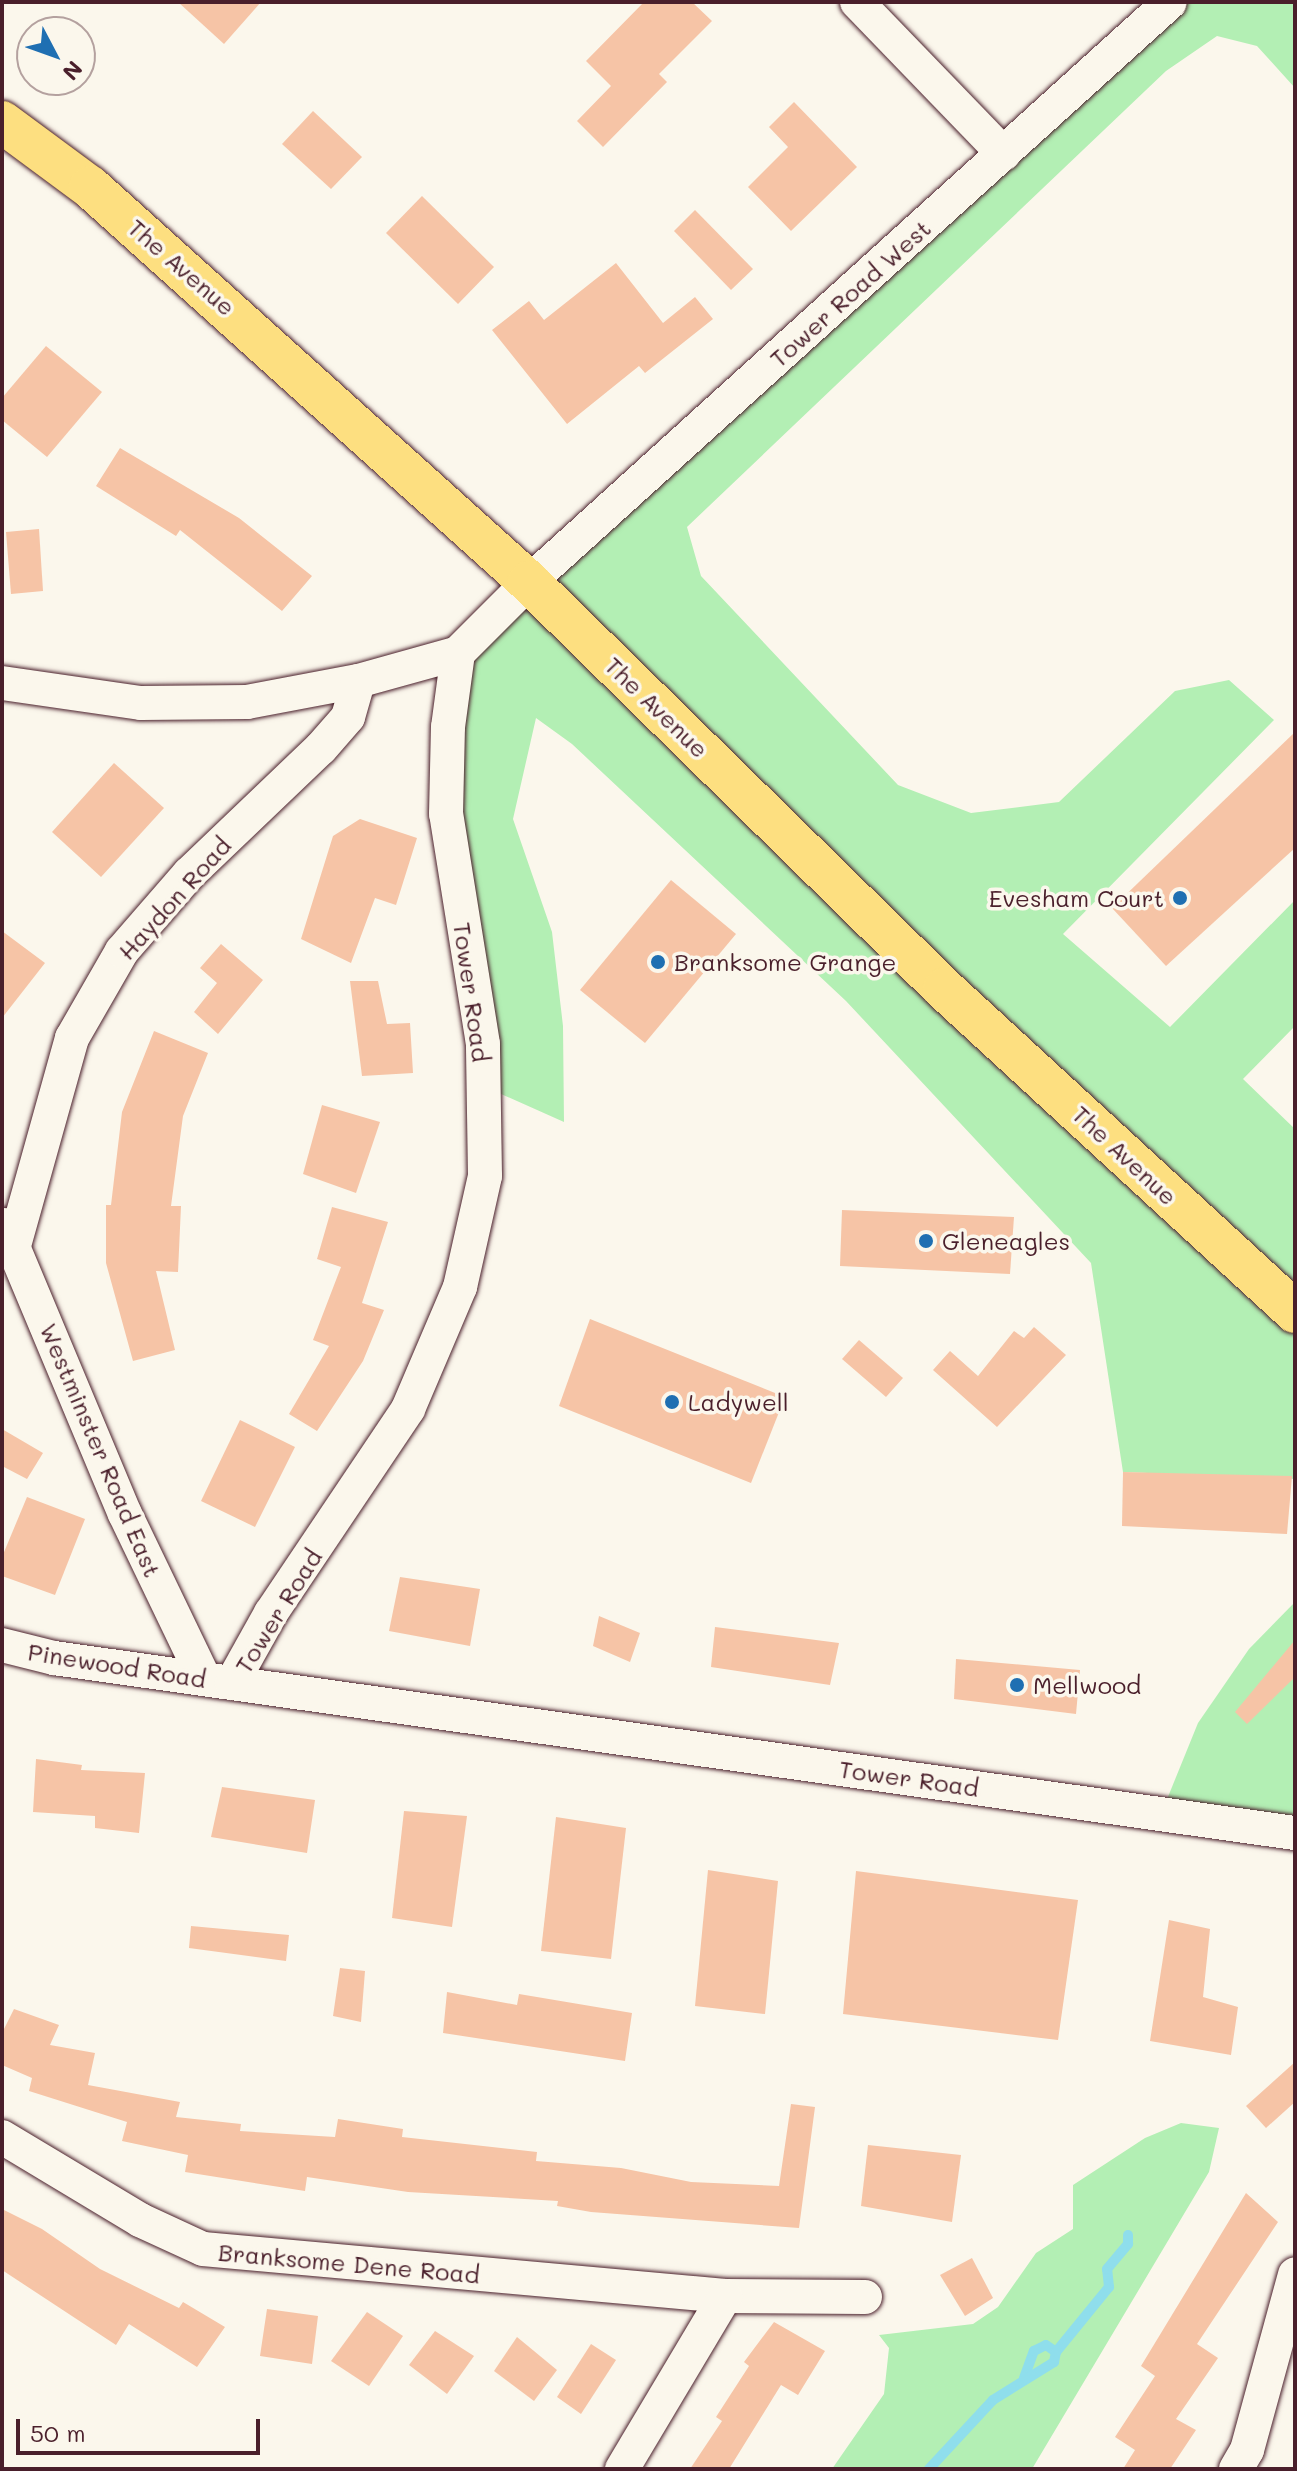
<!DOCTYPE html>
<html>
<head>
<meta charset="utf-8">
<style>
	body { margin:0 }
	#map { position:relative; width:1297px; height:2471px; overflow:hidden; background:#fbf7ec; font-family:Mali,sans-serif }
	div>[style] { position:absolute }
	[style*='--x'] { left:calc(var(--x)*1px); top:calc(var(--y)*1px); width:calc(var(--w)*1px); rotate:calc(var(--a)*1deg) }
	.green>* { inset:0; background:#b3efb4 }
	.stream>* { height:10px; margin:-5px; padding:0 5px; transform-origin:5px; border-radius:5px; background:#8fdeec }
	.building>* { inset:0; background:#f6c4a6 }
	.roads { filter:drop-shadow(0 0 2px #4a1f2b) drop-shadow(0 0 2px #4a1f2b) }
	.minor>* { height:34px; margin:-17px; padding:0 17px; transform-origin:17px; border-radius:17px; background:#fbf7ec }
	.major>* { height:42px; margin:-21px; padding:0 21px; transform-origin:21px; border-radius:21px; background:#fddf80 }
	.dots>* { width:22px; height:22px; translate:-50% -50%; box-sizing:border-box; border:4px solid #fbf7ec; border-radius:50% }
	span { translate:-50% -50%; white-space:nowrap; text-align:center; line-height:1.15; -webkit-text-stroke:7px #fbf7ec; paint-order:stroke }
	.street-label { font-size:24px; color:#4a1f2b }
	.poi-label { font-size:24px; color:#4a1f2b }
	.right { translate:-100% -50%; text-align:right }
	.left { translate:0 -50%; text-align:left }
	.frame { position:absolute; inset:0; border:4px solid #4a1f2b; pointer-events:none }
	.north { position:absolute; left:16px; top:16px; width:80px; height:80px; box-sizing:border-box; background:#fbf7ec; border:2px solid #b4a19f; border-radius:50%; rotate:131deg; font-size:22px; font-weight:700; line-height:32px; text-align:center; color:#4a1f2b }
	.north::after { content:''; display:block; margin:auto; width:28px; height:36px; background:#1f6fb2; clip-path:polygon(50% 0,100% 100%,50% 72%,0 100%) }
	.scale { position:absolute; left:16px; top:2419px; width:244px; height:36px; box-sizing:border-box; border:4px solid #4a1f2b; border-top:0; padding-left:10px; font-size:24px; line-height:28px; white-space:nowrap; color:#4a1f2b; -webkit-text-stroke:6px #fbf7ec; paint-order:stroke }
</style>
</head>
<body>
<div id="map">
	<div class="green">
		<div style="clip-path:polygon(1170px 2px,1295px 2px,1295px 88px,1257px 46px,1217px 36px,1166px 71px,687px 527px,701px 576px,898px 785px,971px 813px,1059px 802px,1175px 691px,1229px 680px,1274px 720px,1063px 934px,1170px 1027px,1295px 900px,1295px 1026px,1243px 1079px,1295px 1129px,1295px 1479px,1123px 1472px,1091px 1263px,846px 1001px,572px 744px,536px 718px,513px 819px,552px 932px,563px 1026px,564px 1122px,483px 1086px,461px 910px,458px 653px)"></div>
		<div style="clip-path:polygon(1295px 1602px,1295px 1833px,1161px 1814px,1198px 1723px,1249px 1649px)"></div>
		<div style="clip-path:polygon(1181px 2123px,1219px 2128px,1209px 2172px,1032px 2469px,832px 2469px,884px 2394px,889px 2348px,879px 2335px,973px 2324px,998px 2307px,1036px 2253px,1073px 2229px,1073px 2185px,1145px 2138px)"></div>
	</div>
	<div class="stream">
		<div style="--x:1024;--y:2378;--w:29;--a:-70"></div>
		<div style="--x:1034;--y:2351;--w:13;--a:-27"></div>
		<div style="--x:1046;--y:2345;--w:12;--a:35"></div>
		<div style="--x:929;--y:2469;--w:94;--a:-47.2"></div>
		<div style="--x:993;--y:2400;--w:72;--a:-31.9"></div>
		<div style="--x:1054;--y:2362;--w:10;--a:-79"></div>
		<div style="--x:1056;--y:2352;--w:84;--a:-50.8"></div>
		<div style="--x:1109;--y:2287;--w:18;--a:-96"></div>
		<div style="--x:1107;--y:2269;--w:33;--a:-50"></div>
		<div style="--x:1128;--y:2244;--w:9;--a:-90"></div>
	</div>
	<div class="building">
		<div style="clip-path:polygon(178px 2px,261px 2px,224px 44px)"></div>
		<div style="clip-path:polygon(644px 2px,692px 2px,712px 21px,659px 74px,667px 82px,603px 147px,577px 121px,611px 86px,586px 61px)"></div>
		<div style="clip-path:polygon(794px 102px,857px 167px,791px 231px,748px 187px,788px 147px,769px 127px)"></div>
		<div style="clip-path:polygon(313px 111px,362px 157px,331px 189px,282px 144px)"></div>
		<div style="clip-path:polygon(422px 196px,494px 267px,458px 304px,386px 233px)"></div>
		<div style="clip-path:polygon(695px 210px,753px 269px,731px 290px,674px 231px)"></div>
		<div style="clip-path:polygon(616px 263px,663px 323px,695px 297px,713px 319px,645px 373px,639px 366px,567px 424px,492px 330px,529px 301px,544px 320px)"></div>
		<div style="clip-path:polygon(46px 346px,102px 392px,47px 457px,2px 420px,2px 398px)"></div>
		<div style="clip-path:polygon(120px 448px,239px 518px,312px 576px,282px 611px,180px 530px,176px 536px,96px 486px)"></div>
		<div style="clip-path:polygon(39px 529px,43px 591px,11px 594px,6px 532px)"></div>
		<div style="clip-path:polygon(1295px 732px,1295px 848px,1166px 966px,1112px 908px)"></div>
		<div style="clip-path:polygon(114px 763px,164px 808px,101px 877px,52px 832px)"></div>
		<div style="clip-path:polygon(360px 819px,417px 838px,396px 905px,375px 898px,351px 963px,301px 939px,333px 836px)"></div>
		<div style="clip-path:polygon(671px 880px,736px 934px,645px 1043px,580px 990px)"></div>
		<div style="clip-path:polygon(2px 931px,45px 963px,2px 1018px)"></div>
		<div style="clip-path:polygon(221px 944px,263px 980px,218px 1034px,194px 1012px,217px 983px,200px 968px)"></div>
		<div style="clip-path:polygon(350px 981px,378px 981px,387px 1024px,410px 1023px,413px 1073px,362px 1076px)"></div>
		<div style="clip-path:polygon(154px 1031px,208px 1053px,183px 1116px,171px 1206px,181px 1206px,178px 1272px,156px 1271px,175px 1350px,133px 1361px,106px 1263px,106px 1205px,111px 1205px,122px 1112px)"></div>
		<div style="clip-path:polygon(322px 1105px,380px 1122px,356px 1193px,303px 1174px)"></div>
		<div style="clip-path:polygon(332px 1207px,388px 1222px,362px 1303px,384px 1310px,363px 1361px,317px 1431px,289px 1414px,329px 1346px,313px 1340px,341px 1267px,317px 1259px)"></div>
		<div style="clip-path:polygon(842px 1210px,1014px 1217px,1010px 1274px,840px 1266px)"></div>
		<div style="clip-path:polygon(590px 1319px,785px 1397px,751px 1483px,559px 1406px)"></div>
		<div style="clip-path:polygon(1034px 1327px,1066px 1355px,997px 1427px,933px 1370px,950px 1351px,978px 1376px,1014px 1331px,1024px 1338px)"></div>
		<div style="clip-path:polygon(859px 1340px,903px 1378px,886px 1397px,842px 1359px)"></div>
		<div style="clip-path:polygon(240px 1420px,295px 1447px,255px 1527px,201px 1501px)"></div>
		<div style="clip-path:polygon(2px 1429px,43px 1453px,27px 1479px,2px 1466px)"></div>
		<div style="clip-path:polygon(1123px 1472px,1292px 1476px,1287px 1534px,1122px 1526px)"></div>
		<div style="clip-path:polygon(27px 1497px,85px 1519px,55px 1595px,2px 1576px,2px 1557px)"></div>
		<div style="clip-path:polygon(400px 1577px,480px 1589px,470px 1646px,389px 1631px)"></div>
		<div style="clip-path:polygon(599px 1616px,640px 1633px,630px 1662px,593px 1646px)"></div>
		<div style="clip-path:polygon(715px 1627px,839px 1643px,830px 1685px,711px 1667px)"></div>
		<div style="clip-path:polygon(1295px 1640px,1295px 1677px,1247px 1724px,1235px 1712px)"></div>
		<div style="clip-path:polygon(956px 1659px,1080px 1670px,1076px 1714px,954px 1699px)"></div>
		<div style="clip-path:polygon(36px 1759px,82px 1765px,81px 1770px,145px 1773px,139px 1833px,95px 1828px,95px 1816px,33px 1812px)"></div>
		<div style="clip-path:polygon(222px 1787px,315px 1800px,307px 1853px,211px 1837px)"></div>
		<div style="clip-path:polygon(404px 1811px,467px 1816px,452px 1927px,392px 1918px)"></div>
		<div style="clip-path:polygon(556px 1817px,626px 1828px,611px 1959px,541px 1951px)"></div>
		<div style="clip-path:polygon(708px 1870px,778px 1881px,765px 2014px,695px 2006px)"></div>
		<div style="clip-path:polygon(856px 1871px,1078px 1900px,1058px 2040px,843px 2014px)"></div>
		<div style="clip-path:polygon(1169px 1920px,1210px 1929px,1203px 1997px,1238px 2007px,1231px 2055px,1150px 2041px)"></div>
		<div style="clip-path:polygon(191px 1926px,289px 1935px,286px 1961px,189px 1948px)"></div>
		<div style="clip-path:polygon(340px 1968px,365px 1971px,361px 2022px,333px 2016px)"></div>
		<div style="clip-path:polygon(447px 1992px,517px 2005px,519px 1994px,632px 2013px,625px 2061px,443px 2033px)"></div>
		<div style="clip-path:polygon(14px 2009px,59px 2025px,50px 2045px,95px 2053px,88px 2085px,180px 2102px,176px 2117px,241px 2124px,240px 2131px,335px 2137px,338px 2119px,403px 2129px,402px 2137px,537px 2152px,536px 2161px,621px 2168px,691px 2182px,779px 2186px,791px 2104px,815px 2107px,799px 2228px,591px 2212px,557px 2206px,558px 2201px,408px 2192px,307px 2177px,305px 2191px,185px 2172px,188px 2155px,122px 2141px,127px 2122px,29px 2091px,32px 2078px,2px 2065px,2px 2033px)"></div>
		<div style="clip-path:polygon(1295px 2062px,1295px 2102px,1266px 2128px,1246px 2106px)"></div>
		<div style="clip-path:polygon(868px 2145px,961px 2155px,952px 2222px,861px 2206px)"></div>
		<div style="clip-path:polygon(1246px 2193px,1278px 2222px,1197px 2344px,1218px 2358px,1176px 2419px,1196px 2430px,1170px 2469px,1123px 2469px,1135px 2450px,1115px 2437px,1155px 2376px,1141px 2366px)"></div>
		<div style="clip-path:polygon(2px 2209px,42px 2229px,100px 2269px,179px 2308px,183px 2302px,225px 2327px,197px 2367px,129px 2324px,116px 2345px,2px 2270px)"></div>
		<div style="clip-path:polygon(972px 2258px,993px 2298px,965px 2316px,940px 2275px)"></div>
		<div style="clip-path:polygon(267px 2309px,318px 2316px,312px 2364px,260px 2356px)"></div>
		<div style="clip-path:polygon(367px 2312px,403px 2336px,369px 2386px,331px 2361px)"></div>
		<div style="clip-path:polygon(774px 2322px,825px 2351px,798px 2395px,781px 2385px,729px 2469px,690px 2469px,722px 2421px,716px 2417px,749px 2366px,744px 2362px)"></div>
		<div style="clip-path:polygon(435px 2331px,474px 2356px,447px 2394px,409px 2365px)"></div>
		<div style="clip-path:polygon(517px 2337px,557px 2370px,534px 2401px,494px 2371px)"></div>
		<div style="clip-path:polygon(591px 2344px,616px 2360px,581px 2414px,557px 2397px)"></div>
	</div>
	<div class="roads">
		<div class="minor">
			<div style="--x:857;--y:2;--w:211;--a:46"></div>
			<div style="--x:2;--y:683;--w:140;--a:8.2"></div>
			<div style="--x:141;--y:703;--w:106;--a:-0.5"></div>
			<div style="--x:247;--y:702;--w:113;--a:-10.7"></div>
			<div style="--x:358;--y:681;--w:104;--a:-15.6"></div>
			<div style="--x:458;--y:653;--w:100;--a:-45"></div>
			<div style="--x:529;--y:582;--w:864;--a:-42.14"></div>
			<div style="--x:4;--y:1225;--w:313;--a:67.3"></div>
			<div style="--x:125;--y:1514;--w:182;--a:64.3"></div>
			<div style="--x:15;--y:1242;--w:212;--a:-74.4"></div>
			<div style="--x:72;--y:1038;--w:100;--a:-60.1"></div>
			<div style="--x:122;--y:951;--w:102;--a:-49"></div>
			<div style="--x:189;--y:874;--w:182;--a:-43.7"></div>
			<div style="--x:321;--y:748;--w:41;--a:-48.9"></div>
			<div style="--x:348;--y:717;--w:37;--a:-74"></div>
			<div style="--x:2;--y:1645;--w:54;--a:14"></div>
			<div style="--x:54;--y:1658;--w:1253;--a:8.03"></div>
			<div style="--x:232;--y:1683;--w:80;--a:-60.9"></div>
			<div style="--x:271;--y:1613;--w:246;--a:-56.1"></div>
			<div style="--x:408;--y:1409;--w:133;--a:-66.9"></div>
			<div style="--x:460;--y:1287;--w:114;--a:-77.3"></div>
			<div style="--x:485;--y:1176;--w:132;--a:-90.9"></div>
			<div style="--x:483;--y:1044;--w:233;--a:-99.1"></div>
			<div style="--x:446;--y:814;--w:87;--a:-88.7"></div>
			<div style="--x:448;--y:727;--w:75;--a:-82.3"></div>
			<div style="--x:2;--y:2137;--w:161;--a:31"></div>
			<div style="--x:140;--y:2220;--w:69;--a:24.7"></div>
			<div style="--x:203;--y:2249;--w:524;--a:5.14"></div>
			<div style="--x:725;--y:2296;--w:140;--a:0.4"></div>
			<div style="--x:622;--y:2469;--w:201;--a:-59.2"></div>
			<div style="--x:1236;--y:2469;--w:22;--a:-60"></div>
			<div style="--x:1247;--y:2450;--w:182;--a:-74.7"></div>
		</div>
		<div class="major">
			<div style="--x:2;--y:122;--w:109;--a:36.5"></div>
			<div style="--x:90;--y:187;--w:591;--a:41.98"></div>
			<div style="--x:529;--y:582;--w:581;--a:44.44"></div>
			<div style="--x:944;--y:989;--w:477;--a:42.6"></div>
		</div>
	</div>
	<div class="dots">
		<div style="left:1180px;top:898px;background:#1f6fb2"></div>
		<div style="left:658px;top:962px;background:#1f6fb2"></div>
		<div style="left:926px;top:1241px;background:#1f6fb2"></div>
		<div style="left:672px;top:1402px;background:#1f6fb2"></div>
		<div style="left:1017px;top:1685px;background:#1f6fb2"></div>
	</div>
	<div class="street-label">
		<span style="left:182px;top:267px;rotate:41deg">The Avenue</span>
		<span style="left:850px;top:293px;rotate:-42deg">Tower Road West</span>
		<span style="left:657px;top:707px;rotate:44deg">The Avenue</span>
		<span style="left:174px;top:898px;rotate:-48deg">Haydon Road</span>
		<span style="left:472px;top:992px;rotate:82deg">Tower Road</span>
		<span style="left:1125px;top:1155px;rotate:43deg">The Avenue</span>
		<span style="left:101px;top:1450px;rotate:67deg">Westminster Road East</span>
		<span style="left:278px;top:1611px;rotate:-58deg">Tower Road</span>
		<span style="left:117px;top:1665px;rotate:9deg">Pinewood Road</span>
		<span style="left:909px;top:1778px;rotate:8deg">Tower Road</span>
		<span style="left:349px;top:2263px;rotate:5deg">Branksome Dene Road</span>
	</div>
	<div class="poi-label">
		<span class="right" style="left:1164px;top:898px">Evesham Court</span>
		<span class="left" style="left:674px;top:962px">Branksome Grange</span>
		<span class="left" style="left:942px;top:1241px">Gleneagles</span>
		<span class="left" style="left:688px;top:1402px">Ladywell</span>
		<span class="left" style="left:1033px;top:1685px">Mellwood</span>
	</div>
	<div class="frame"></div>
	<div class="north">N</div>
	<div class="scale">50 m</div>
</div>
</body>
</html>
